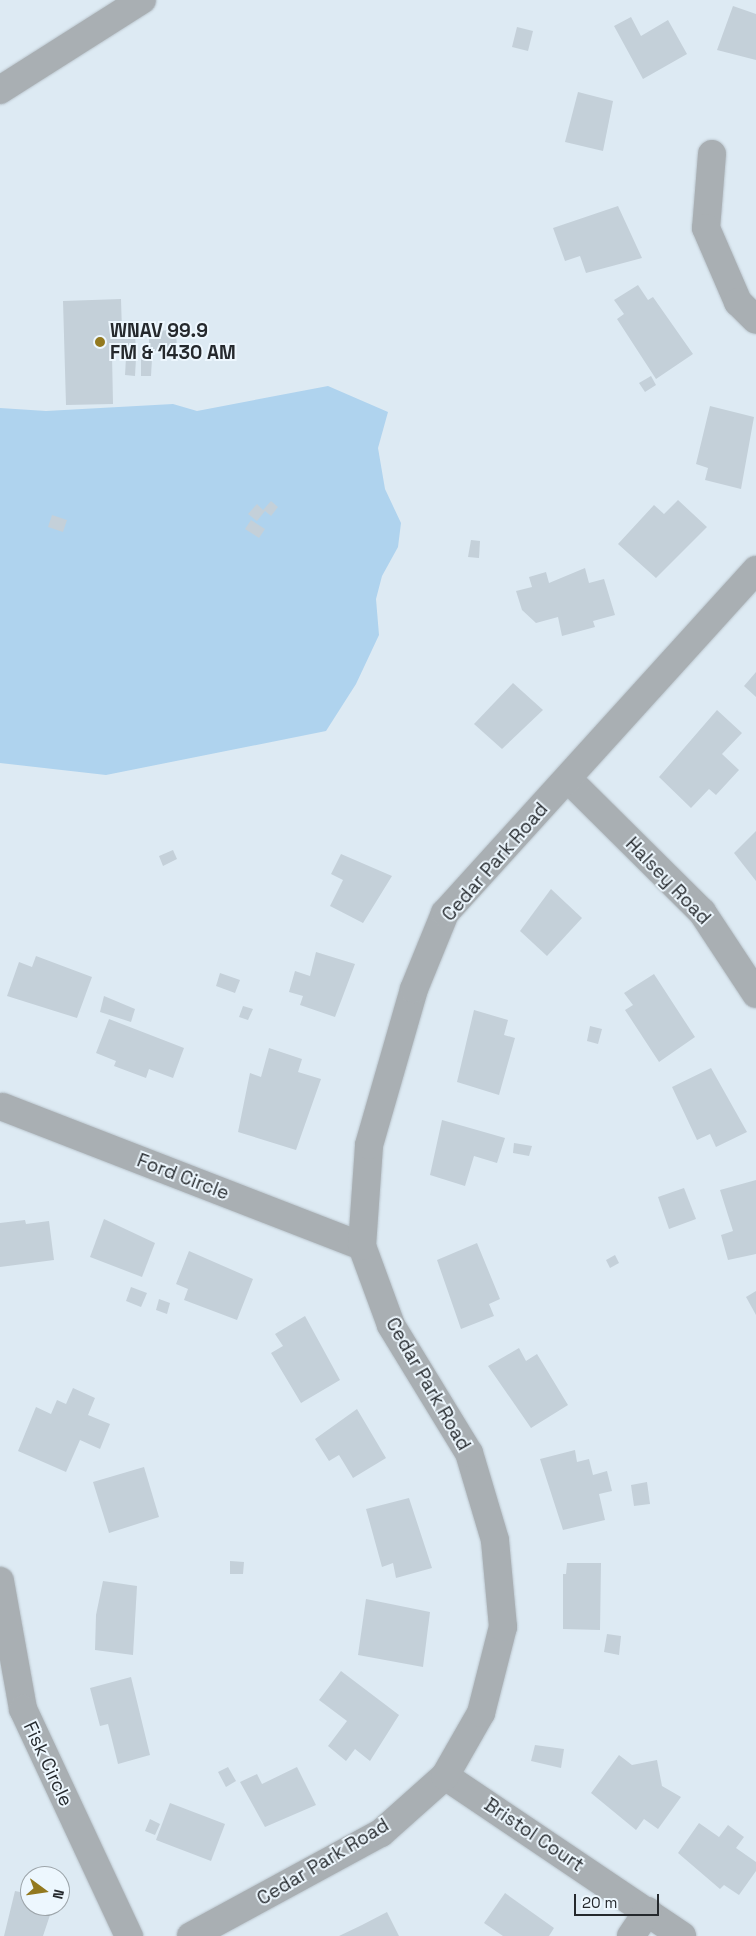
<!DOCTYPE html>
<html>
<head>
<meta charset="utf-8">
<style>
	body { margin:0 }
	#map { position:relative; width:756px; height:1936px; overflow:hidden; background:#ddeaf3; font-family:"Space Grotesk",sans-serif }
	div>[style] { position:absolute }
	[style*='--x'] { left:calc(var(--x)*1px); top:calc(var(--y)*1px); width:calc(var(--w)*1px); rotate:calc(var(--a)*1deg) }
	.green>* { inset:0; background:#afd3ee }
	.building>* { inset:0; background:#c4d0d9 }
	.roads { filter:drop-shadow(0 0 1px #bcc7cf) drop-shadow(0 0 1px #bcc7cf) }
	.minor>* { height:28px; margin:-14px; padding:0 14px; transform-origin:14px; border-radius:14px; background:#a9afb3 }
	.tertiary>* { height:28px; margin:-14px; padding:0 14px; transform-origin:14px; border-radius:14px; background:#a9afb3 }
	.dots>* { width:14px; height:14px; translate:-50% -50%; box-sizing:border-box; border:2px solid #edf7fe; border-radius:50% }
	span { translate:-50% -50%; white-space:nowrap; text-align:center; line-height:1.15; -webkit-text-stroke:4px #edf7fe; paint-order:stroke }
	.poi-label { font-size:19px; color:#25292d; font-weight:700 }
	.left { translate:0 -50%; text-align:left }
	.street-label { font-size:19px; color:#25292d }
	.north { position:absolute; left:20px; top:1866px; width:50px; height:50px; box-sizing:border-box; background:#edf7fe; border:1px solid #9da5aa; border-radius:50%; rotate:104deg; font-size:14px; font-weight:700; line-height:20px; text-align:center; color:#25292d }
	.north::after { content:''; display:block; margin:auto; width:18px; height:22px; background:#93791f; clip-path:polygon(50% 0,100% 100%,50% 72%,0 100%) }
	.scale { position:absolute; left:574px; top:1894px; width:85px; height:22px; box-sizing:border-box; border:2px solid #25292d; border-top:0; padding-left:6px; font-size:15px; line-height:18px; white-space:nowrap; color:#25292d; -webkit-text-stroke:4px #edf7fe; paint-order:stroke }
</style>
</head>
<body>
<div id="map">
	<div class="green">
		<div style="clip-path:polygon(328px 386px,388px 412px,378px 448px,385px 489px,401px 523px,398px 547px,382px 576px,376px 599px,379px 635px,356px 684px,326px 731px,106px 775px,0 763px,0 408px,46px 411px,173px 404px,197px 411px)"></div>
	</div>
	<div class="building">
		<div style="clip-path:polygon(733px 6px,756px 14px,756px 60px,717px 50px)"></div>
		<div style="clip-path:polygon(631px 17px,641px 36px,668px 20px,687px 54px,643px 79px,614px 26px)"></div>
		<div style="clip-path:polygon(517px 27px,533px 31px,528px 51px,512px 47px)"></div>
		<div style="clip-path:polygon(578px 92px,613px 101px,603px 151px,565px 142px)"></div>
		<div style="clip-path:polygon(618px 206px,642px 258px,586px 273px,580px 256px,565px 261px,553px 228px)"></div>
		<div style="clip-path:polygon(638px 285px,648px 300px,653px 297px,693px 354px,656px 379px,617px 319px,624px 314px,614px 300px)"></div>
		<div style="clip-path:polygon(121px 299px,122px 332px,135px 331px,136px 353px,112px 354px,113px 404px,66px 405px,63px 301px)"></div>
		<div style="clip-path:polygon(176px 330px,177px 350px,149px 351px,149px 331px)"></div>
		<div style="clip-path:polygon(126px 358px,136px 358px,135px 376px,125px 375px)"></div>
		<div style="clip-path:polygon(141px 358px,152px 358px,151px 376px,141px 376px)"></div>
		<div style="clip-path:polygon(651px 376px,656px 385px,645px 392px,639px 383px)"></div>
		<div style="clip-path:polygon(710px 406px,754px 417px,741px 489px,705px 480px,708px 468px,696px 464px)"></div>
		<div style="clip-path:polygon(678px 500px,707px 527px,656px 578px,618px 544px,654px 505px,664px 514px)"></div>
		<div style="clip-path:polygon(271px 501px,278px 507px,271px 516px,265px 511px,257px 521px,248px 514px,257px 504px,263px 510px)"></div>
		<div style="clip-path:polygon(52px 515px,67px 520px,63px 532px,48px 527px)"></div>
		<div style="clip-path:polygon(251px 520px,265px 529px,259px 538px,245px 529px)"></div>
		<div style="clip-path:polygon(471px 540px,480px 541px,479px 558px,468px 557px)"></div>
		<div style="clip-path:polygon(585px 568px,589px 583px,604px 579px,615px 615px,593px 621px,595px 627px,562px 636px,558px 617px,536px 623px,522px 610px,516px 591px,532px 587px,529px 577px,546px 572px,549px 583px)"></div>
		<div style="clip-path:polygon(756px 672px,756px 697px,744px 686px)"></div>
		<div style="clip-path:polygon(513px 683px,543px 710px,502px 749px,474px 724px)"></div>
		<div style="clip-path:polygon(717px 710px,742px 733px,722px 754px,739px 770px,716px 795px,709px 789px,691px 808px,659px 777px)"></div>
		<div style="clip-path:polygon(756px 831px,756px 881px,734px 853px)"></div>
		<div style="clip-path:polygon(173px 850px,177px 859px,163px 866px,159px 856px)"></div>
		<div style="clip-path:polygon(341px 854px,392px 876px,363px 923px,330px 906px,343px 880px,331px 874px)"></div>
		<div style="clip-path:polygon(551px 889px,582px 918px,547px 956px,520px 931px)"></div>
		<div style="clip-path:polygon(316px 952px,355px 964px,335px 1017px,300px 1005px,303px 996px,289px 992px,295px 971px,310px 976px)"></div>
		<div style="clip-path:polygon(36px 956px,92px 977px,77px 1018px,7px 996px,19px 962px,32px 967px)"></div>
		<div style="clip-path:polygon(220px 973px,240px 980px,235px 993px,216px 986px)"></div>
		<div style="clip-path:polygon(654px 974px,695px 1037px,659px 1062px,625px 1010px,633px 1005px,624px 993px)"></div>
		<div style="clip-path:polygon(104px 996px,135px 1009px,131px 1022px,100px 1012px)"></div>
		<div style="clip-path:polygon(243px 1006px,253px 1009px,248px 1020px,239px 1017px)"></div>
		<div style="clip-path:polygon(474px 1010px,508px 1020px,504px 1035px,515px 1038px,499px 1095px,457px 1082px)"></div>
		<div style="clip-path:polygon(109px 1019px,184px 1048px,173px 1078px,149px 1069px,146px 1078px,114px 1066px,116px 1061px,96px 1053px)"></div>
		<div style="clip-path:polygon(590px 1026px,602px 1029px,598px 1044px,587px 1041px)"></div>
		<div style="clip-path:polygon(269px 1048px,302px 1059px,298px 1072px,321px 1079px,296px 1150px,238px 1132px,250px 1073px,261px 1077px)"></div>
		<div style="clip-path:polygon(711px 1068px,747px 1132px,716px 1147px,710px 1134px,697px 1140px,672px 1087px)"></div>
		<div style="clip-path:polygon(442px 1120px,505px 1138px,497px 1163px,474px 1156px,465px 1186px,430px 1175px)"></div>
		<div style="clip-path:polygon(514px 1143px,532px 1146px,529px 1156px,513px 1153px)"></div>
		<div style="clip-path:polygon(756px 1180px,756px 1254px,728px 1260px,721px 1235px,733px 1231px,720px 1190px)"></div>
		<div style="clip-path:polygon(684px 1188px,696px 1219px,669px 1229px,658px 1197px)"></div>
		<div style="clip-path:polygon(104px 1219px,155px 1243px,142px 1277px,90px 1257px)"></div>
		<div style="clip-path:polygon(25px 1220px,26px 1224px,49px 1221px,54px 1260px,0 1267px,0 1223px)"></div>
		<div style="clip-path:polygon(477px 1243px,500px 1299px,489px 1304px,494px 1316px,461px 1329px,437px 1260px)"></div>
		<div style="clip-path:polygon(189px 1251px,253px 1279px,237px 1320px,184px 1300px,188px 1289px,176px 1284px)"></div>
		<div style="clip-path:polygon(615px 1255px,619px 1263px,610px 1268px,606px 1260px)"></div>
		<div style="clip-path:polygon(131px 1287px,147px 1293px,141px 1307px,126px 1301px)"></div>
		<div style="clip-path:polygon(756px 1291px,756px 1315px,746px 1297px)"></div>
		<div style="clip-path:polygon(159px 1299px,170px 1303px,167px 1314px,156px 1310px)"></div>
		<div style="clip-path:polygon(305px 1316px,340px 1380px,301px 1403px,271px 1353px,283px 1346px,275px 1334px)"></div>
		<div style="clip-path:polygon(519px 1348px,526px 1361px,537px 1354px,568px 1405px,531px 1428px,488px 1366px)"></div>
		<div style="clip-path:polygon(73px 1388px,95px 1398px,88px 1415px,110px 1424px,100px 1449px,80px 1440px,66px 1472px,18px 1451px,36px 1407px,51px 1414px,57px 1400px,66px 1404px)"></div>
		<div style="clip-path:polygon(357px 1409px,386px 1458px,353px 1478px,339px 1455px,329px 1461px,315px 1439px)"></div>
		<div style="clip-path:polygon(575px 1450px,577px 1462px,589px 1459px,593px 1475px,607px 1471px,612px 1491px,599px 1494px,605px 1520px,563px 1530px,540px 1459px)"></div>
		<div style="clip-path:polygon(144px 1467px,159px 1517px,109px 1533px,93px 1482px)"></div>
		<div style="clip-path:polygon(647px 1482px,650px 1504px,634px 1506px,631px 1485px)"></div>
		<div style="clip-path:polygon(409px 1498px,432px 1568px,396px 1578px,393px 1563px,382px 1567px,366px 1509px)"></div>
		<div style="clip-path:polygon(230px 1561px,244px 1562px,243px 1574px,230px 1574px)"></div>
		<div style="clip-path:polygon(567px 1563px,601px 1563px,600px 1630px,563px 1629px,563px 1574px,566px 1574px)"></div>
		<div style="clip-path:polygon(103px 1581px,137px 1586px,133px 1655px,95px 1650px,96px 1615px)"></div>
		<div style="clip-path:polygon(366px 1599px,430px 1612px,423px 1667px,358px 1655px)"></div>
		<div style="clip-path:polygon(607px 1634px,621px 1636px,619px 1655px,604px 1652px)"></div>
		<div style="clip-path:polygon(341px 1671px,399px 1715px,370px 1761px,355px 1749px,346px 1761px,328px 1746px,347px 1721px,319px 1700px)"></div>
		<div style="clip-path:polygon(131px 1677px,150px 1755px,118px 1764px,108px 1724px,100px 1726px,90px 1688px)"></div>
		<div style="clip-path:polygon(535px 1745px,564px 1749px,561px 1768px,531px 1761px)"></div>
		<div style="clip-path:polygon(619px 1755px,632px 1765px,657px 1760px,662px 1786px,681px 1797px,658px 1829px,644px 1819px,636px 1830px,591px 1793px)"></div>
		<div style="clip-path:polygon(228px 1767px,236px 1781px,226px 1787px,218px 1772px)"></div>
		<div style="clip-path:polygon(297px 1767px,316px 1805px,265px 1827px,240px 1782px,257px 1774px,262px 1784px)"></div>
		<div style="clip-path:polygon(170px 1803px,225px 1824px,211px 1861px,156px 1840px)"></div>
		<div style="clip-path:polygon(150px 1819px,160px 1824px,155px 1835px,145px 1831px)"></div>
		<div style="clip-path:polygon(699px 1823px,719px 1837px,728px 1825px,744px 1837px,736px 1848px,756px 1862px,756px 1871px,739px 1895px,724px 1885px,720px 1889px,678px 1853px)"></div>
		<div style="clip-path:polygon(15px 1891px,30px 1894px,30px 1906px,53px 1906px,43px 1936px,4px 1936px)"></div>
		<div style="clip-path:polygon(505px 1893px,554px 1928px,549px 1936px,503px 1936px,484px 1923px)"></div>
		<div style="clip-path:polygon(387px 1912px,399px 1936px,339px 1936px,362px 1925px)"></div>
	</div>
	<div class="roads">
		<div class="minor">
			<div style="--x:712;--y:154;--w:74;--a:94.6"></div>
			<div style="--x:706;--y:228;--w:81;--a:66.6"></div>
			<div style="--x:738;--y:302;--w:25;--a:45"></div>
			<div style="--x:568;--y:779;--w:189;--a:44.8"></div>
			<div style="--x:702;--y:912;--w:98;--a:56.6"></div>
			<div style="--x:3;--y:1107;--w:385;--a:21.2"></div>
			<div style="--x:0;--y:1581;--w:130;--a:79.8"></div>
			<div style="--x:23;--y:1709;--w:251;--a:65"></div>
			<div style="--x:445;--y:1776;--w:286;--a:34"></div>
			<div style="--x:191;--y:1936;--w:216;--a:-28.5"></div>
			<div style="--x:381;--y:1833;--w:86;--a:-41.7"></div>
			<div style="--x:445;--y:1776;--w:73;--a:-60.3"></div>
			<div style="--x:481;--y:1713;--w:89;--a:-75.7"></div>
			<div style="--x:503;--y:1627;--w:87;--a:-95.3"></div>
			<div style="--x:495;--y:1540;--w:91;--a:-106.6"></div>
			<div style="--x:469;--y:1453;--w:150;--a:-121.4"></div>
			<div style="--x:391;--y:1325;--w:84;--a:-110.2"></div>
			<div style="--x:362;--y:1246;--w:101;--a:-86"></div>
			<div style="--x:369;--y:1145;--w:162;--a:-73.9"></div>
			<div style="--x:414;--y:989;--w:82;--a:-67.8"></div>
			<div style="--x:445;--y:913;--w:463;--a:-47.8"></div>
			<div style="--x:631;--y:1936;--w:30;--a:-56"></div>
		</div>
		<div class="tertiary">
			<div style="--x:0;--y:90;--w:168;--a:-32.4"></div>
		</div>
	</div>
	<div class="dots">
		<div style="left:100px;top:342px;background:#93791f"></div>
	</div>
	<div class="poi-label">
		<span class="left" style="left:110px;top:342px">WNAV 99.9<br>FM &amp; 1430 AM</span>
	</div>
	<div class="street-label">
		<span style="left:495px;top:862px;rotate:-49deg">Cedar Park Road</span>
		<span style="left:668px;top:881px;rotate:46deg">Halsey Road</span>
		<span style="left:183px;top:1177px;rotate:21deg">Ford Circle</span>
		<span style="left:428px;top:1384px;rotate:60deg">Cedar Park Road</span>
		<span style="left:48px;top:1764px;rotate:65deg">Fisk Circle</span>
		<span style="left:534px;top:1835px;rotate:34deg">Bristol Court</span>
		<span style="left:323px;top:1862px;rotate:-31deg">Cedar Park Road</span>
	</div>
	<div class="north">N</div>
	<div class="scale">20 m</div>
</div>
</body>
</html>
